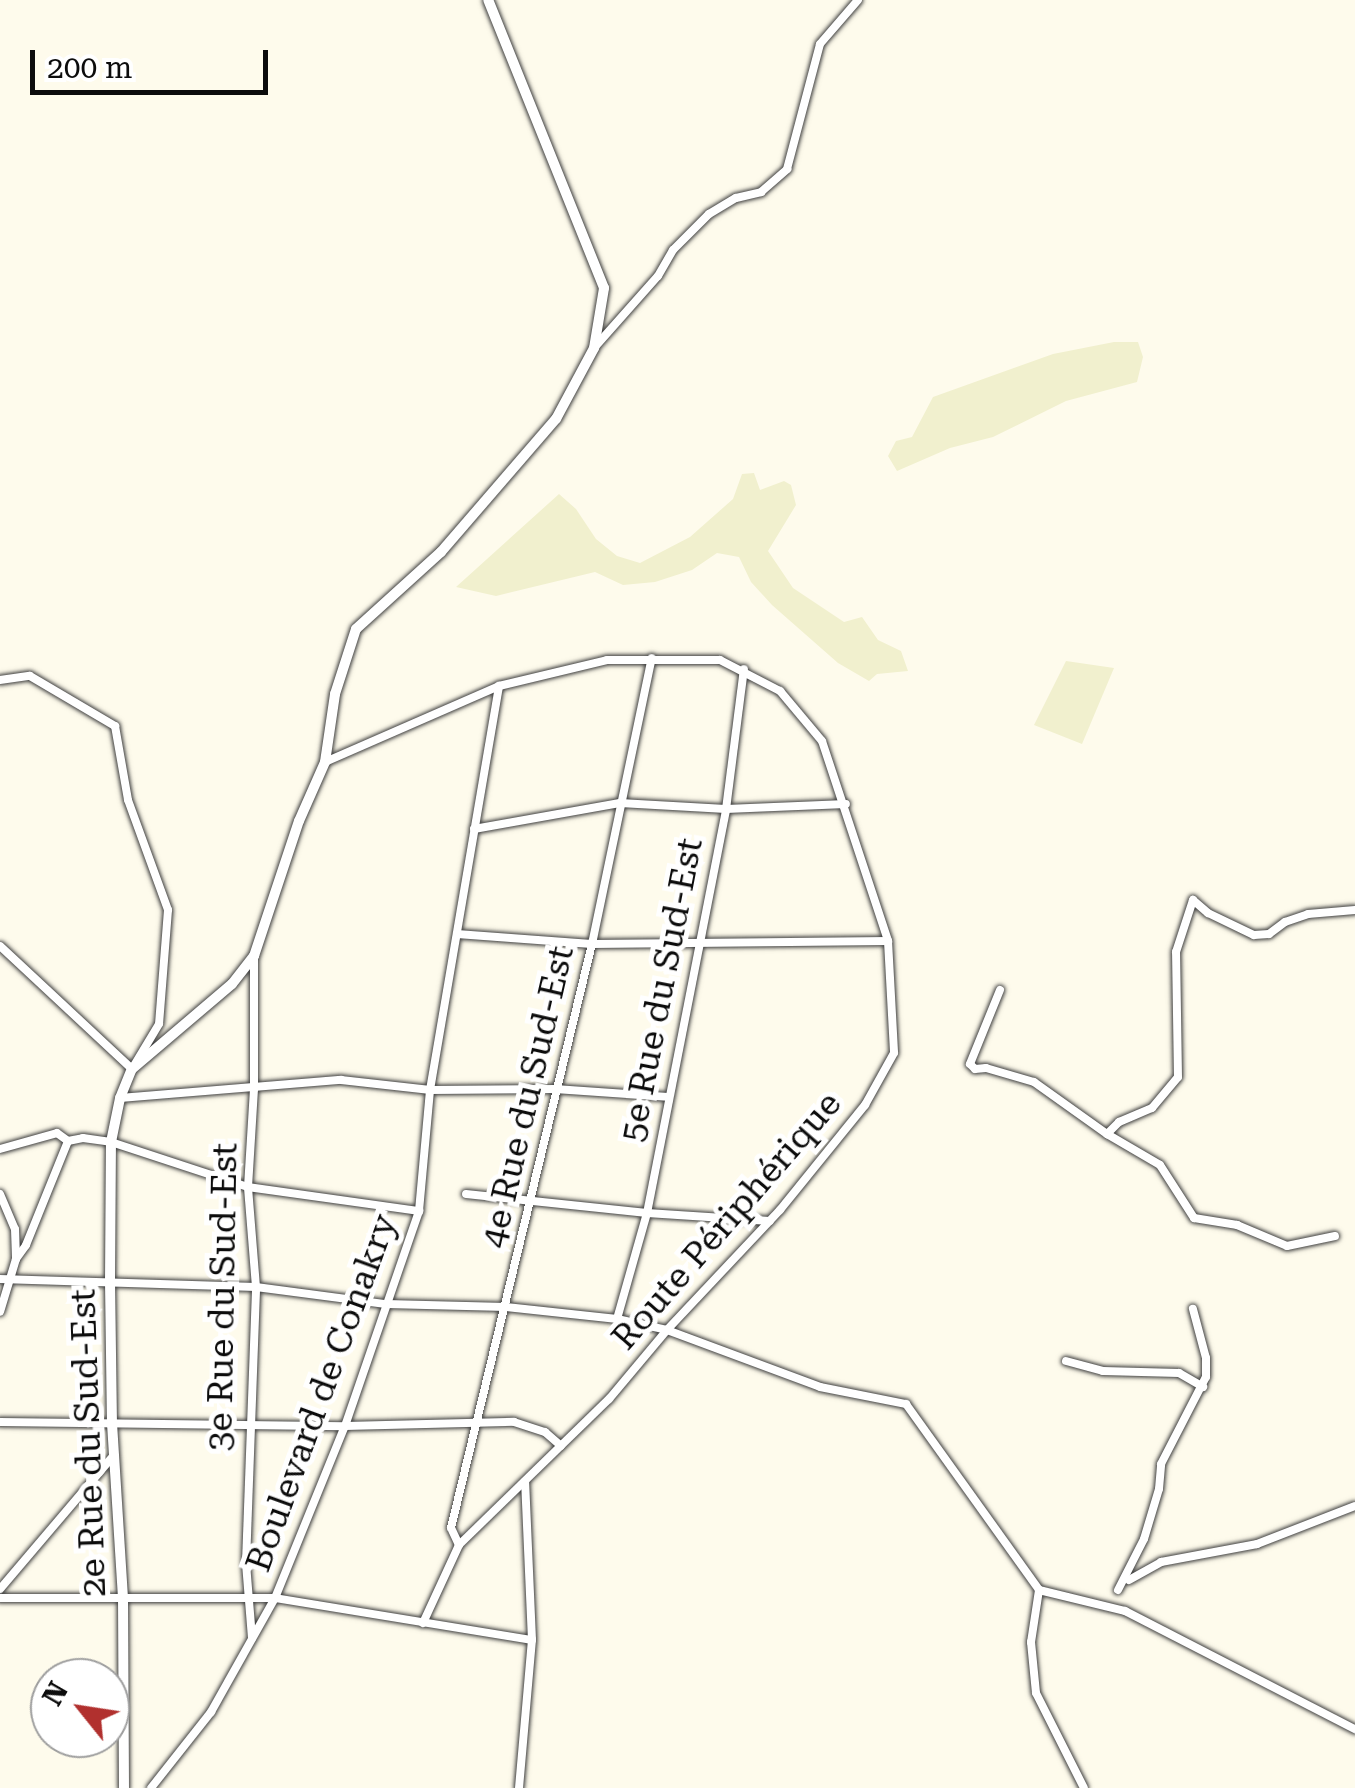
<!DOCTYPE html>
<html>
<head>
<meta charset="utf-8">
<style>
	body { margin:0 }
	#map { position:relative; width:1355px; height:1788px; overflow:hidden; background:#fefbec; font-family:"Roboto Serif",serif }
	div>[style] { position:absolute }
	[style*='--x'] { left:calc(var(--x)*1px); top:calc(var(--y)*1px); width:calc(var(--w)*1px); rotate:calc(var(--a)*1deg) }
	.farmland>* { inset:0; background:#f1f0ce }
	.roads { filter:drop-shadow(0 0 2px #3f3f3f) drop-shadow(0 0 2px #3f3f3f) }
	.minor>* { height:8px; margin:-4px; padding:0 4px; transform-origin:4px; border-radius:4px; background:#fff }
	.tertiary>* { height:10px; margin:-5px; padding:0 5px; transform-origin:5px; border-radius:5px; background:#fff }
	span { translate:-50% -50%; white-space:nowrap; text-align:center; line-height:1.15; -webkit-text-stroke:10px #fff; paint-order:stroke }
	.street-label { font-size:35px; color:#0c0c0c }
	.north { position:absolute; left:30px; top:1658px; width:100px; height:100px; box-sizing:border-box; background:#fff; border:2px solid #9e9e9e; border-radius:50%; rotate:300deg; font-size:28px; font-weight:700; line-height:40px; text-align:center; color:#0c0c0c }
	.north::after { content:''; display:block; margin:auto; width:35px; height:45px; background:#b1302e; clip-path:polygon(50% 0,100% 100%,50% 72%,0 100%) }
	.scale { position:absolute; left:30px; top:50px; width:238px; height:45px; box-sizing:border-box; border:5px solid #0c0c0c; border-top:0; padding-left:12px; font-size:30px; line-height:35px; white-space:nowrap; color:#0c0c0c; -webkit-text-stroke:8px #fff; paint-order:stroke }
</style>
</head>
<body>
<div id="map">
	<div class="farmland">
		<div style="clip-path:polygon(1114px 342px,1138px 342px,1143px 357px,1137px 382px,1066px 401px,993px 437px,950px 448px,897px 471px,888px 456px,896px 441px,912px 437px,933px 397px,1053px 354px)"></div>
		<div style="clip-path:polygon(754px 473px,760px 490px,784px 481px,791px 485px,796px 505px,768px 551px,793px 588px,844px 622px,862px 617px,878px 640px,901px 651px,908px 671px,877px 674px,869px 681px,838px 663px,772px 605px,751px 582px,739px 557px,717px 553px,692px 570px,655px 582px,623px 585px,595px 572px,496px 596px,456px 587px,559px 494px,576px 509px,596px 539px,617px 556px,640px 563px,690px 537px,733px 499px,742px 474px)"></div>
		<div style="clip-path:polygon(1066px 661px,1114px 668px,1082px 744px,1034px 725px)"></div>
	</div>
	<div class="roads">
		<div class="minor">
			<div style="--x:594;--y:348;--w:96;--a:-48.4"></div>
			<div style="--x:658;--y:276;--w:30;--a:-60"></div>
			<div style="--x:673;--y:250;--w:51;--a:-45"></div>
			<div style="--x:709;--y:214;--w:31;--a:-31"></div>
			<div style="--x:736;--y:198;--w:26;--a:-13"></div>
			<div style="--x:761;--y:192;--w:35;--a:-41"></div>
			<div style="--x:787;--y:169;--w:129;--a:-75.2"></div>
			<div style="--x:820;--y:44;--w:58;--a:-49.2"></div>
			<div style="--x:0;--y:680;--w:30;--a:-8"></div>
			<div style="--x:30;--y:676;--w:99;--a:30.5"></div>
			<div style="--x:115;--y:726;--w:75;--a:80"></div>
			<div style="--x:128;--y:800;--w:117;--a:70"></div>
			<div style="--x:168;--y:910;--w:114;--a:94.5"></div>
			<div style="--x:159;--y:1024;--w:52;--a:121"></div>
			<div style="--x:132;--y:1069;--w:180;--a:-137"></div>
			<div style="--x:325;--y:762;--w:190;--a:-23.6"></div>
			<div style="--x:499;--y:686;--w:111;--a:-13.5"></div>
			<div style="--x:607;--y:660;--w:113;--a:0"></div>
			<div style="--x:720;--y:660;--w:68;--a:27.3"></div>
			<div style="--x:780;--y:691;--w:65;--a:50"></div>
			<div style="--x:822;--y:741;--w:211;--a:71.7"></div>
			<div style="--x:888;--y:941;--w:112;--a:86.9"></div>
			<div style="--x:894;--y:1053;--w:60;--a:119.1"></div>
			<div style="--x:865;--y:1105;--w:135;--a:129"></div>
			<div style="--x:780;--y:1210;--w:165;--a:133.3"></div>
			<div style="--x:667;--y:1330;--w:90;--a:130"></div>
			<div style="--x:609;--y:1399;--w:209;--a:135.8"></div>
			<div style="--x:459;--y:1545;--w:86;--a:114.8"></div>
			<div style="--x:474;--y:829;--w:148;--a:-10.1"></div>
			<div style="--x:620;--y:803;--w:106;--a:3.2"></div>
			<div style="--x:726;--y:809;--w:120;--a:-2.4"></div>
			<div style="--x:457;--y:934;--w:135;--a:4.2"></div>
			<div style="--x:592;--y:944;--w:296;--a:-0.6"></div>
			<div style="--x:1000;--y:990;--w:80;--a:112.1"></div>
			<div style="--x:970;--y:1064;--w:7;--a:45"></div>
			<div style="--x:975;--y:1069;--w:11;--a:-5"></div>
			<div style="--x:986;--y:1068;--w:50;--a:16.3"></div>
			<div style="--x:1034;--y:1082;--w:90;--a:35.5"></div>
			<div style="--x:1107;--y:1134;--w:17;--a:-45"></div>
			<div style="--x:1119;--y:1122;--w:36;--a:-23"></div>
			<div style="--x:1152;--y:1108;--w:40;--a:-50"></div>
			<div style="--x:1178;--y:1077;--w:125;--a:-90.9"></div>
			<div style="--x:1176;--y:952;--w:55;--a:-71.9"></div>
			<div style="--x:1193;--y:900;--w:20;--a:41"></div>
			<div style="--x:1208;--y:913;--w:51;--a:25.6"></div>
			<div style="--x:1254;--y:935;--w:15;--a:-4"></div>
			<div style="--x:1269;--y:934;--w:20;--a:-37"></div>
			<div style="--x:1285;--y:922;--w:24;--a:-19"></div>
			<div style="--x:1308;--y:914;--w:47;--a:-4.9"></div>
			<div style="--x:120;--y:1098;--w:222;--a:-4.7"></div>
			<div style="--x:341;--y:1080;--w:90;--a:6.4"></div>
			<div style="--x:430;--y:1090;--w:125;--a:-0.5"></div>
			<div style="--x:555;--y:1089;--w:113;--a:4"></div>
			<div style="--x:1107;--y:1134;--w:61;--a:30.3"></div>
			<div style="--x:1160;--y:1165;--w:63;--a:57.3"></div>
			<div style="--x:1194;--y:1218;--w:44;--a:9.2"></div>
			<div style="--x:1237;--y:1225;--w:54;--a:22.8"></div>
			<div style="--x:1287;--y:1246;--w:49;--a:-11.8"></div>
			<div style="--x:0;--y:1149;--w:59;--a:-15.7"></div>
			<div style="--x:57;--y:1133;--w:14;--a:36"></div>
			<div style="--x:0;--y:1194;--w:38;--a:67"></div>
			<div style="--x:15;--y:1229;--w:30;--a:88"></div>
			<div style="--x:16;--y:1259;--w:55;--a:106.8"></div>
			<div style="--x:466;--y:1194;--w:182;--a:6"></div>
			<div style="--x:647;--y:1213;--w:123;--a:3.7"></div>
			<div style="--x:16;--y:1259;--w:17;--a:-54"></div>
			<div style="--x:26;--y:1245;--w:112;--a:-68"></div>
			<div style="--x:68;--y:1141;--w:15;--a:-11"></div>
			<div style="--x:83;--y:1138;--w:28;--a:8"></div>
			<div style="--x:111;--y:1142;--w:144;--a:18.2"></div>
			<div style="--x:248;--y:1187;--w:173;--a:8"></div>
			<div style="--x:0;--y:1279;--w:256;--a:1.8"></div>
			<div style="--x:256;--y:1287;--w:131;--a:7.5"></div>
			<div style="--x:386;--y:1304;--w:120;--a:1.4"></div>
			<div style="--x:506;--y:1307;--w:112;--a:6.2"></div>
			<div style="--x:617;--y:1319;--w:51;--a:12.4"></div>
			<div style="--x:667;--y:1330;--w:163;--a:20.4"></div>
			<div style="--x:820;--y:1387;--w:88;--a:11.2"></div>
			<div style="--x:906;--y:1404;--w:229;--a:54.4"></div>
			<div style="--x:1039;--y:1590;--w:89;--a:13.7"></div>
			<div style="--x:1125;--y:1611;--w:259;--a:27.2"></div>
			<div style="--x:617;--y:1319;--w:110;--a:-74.2"></div>
			<div style="--x:647;--y:1213;--w:412;--a:-78.9"></div>
			<div style="--x:726;--y:809;--w:141;--a:-82.7"></div>
			<div style="--x:1066;--y:1361;--w:38;--a:15"></div>
			<div style="--x:1103;--y:1371;--w:76;--a:1.5"></div>
			<div style="--x:1179;--y:1373;--w:28;--a:30"></div>
			<div style="--x:0;--y:1422;--w:345;--a:0.7"></div>
			<div style="--x:345;--y:1426;--w:169;--a:-1.4"></div>
			<div style="--x:514;--y:1422;--w:33;--a:18"></div>
			<div style="--x:545;--y:1432;--w:21;--a:41"></div>
			<div style="--x:459;--y:1545;--w:19;--a:-115"></div>
			<div style="--x:451;--y:1528;--w:601;--a:-76.43"></div>
			<div style="--x:592;--y:944;--w:292;--a:-78.2"></div>
			<div style="--x:1129;--y:1580;--w:37;--a:-29"></div>
			<div style="--x:1161;--y:1562;--w:98;--a:-10.6"></div>
			<div style="--x:1257;--y:1544;--w:105;--a:-21.2"></div>
			<div style="--x:0;--y:1589;--w:176;--a:-49.6"></div>
			<div style="--x:1039;--y:1590;--w:53;--a:98.7"></div>
			<div style="--x:1031;--y:1642;--w:51;--a:84.4"></div>
			<div style="--x:1036;--y:1693;--w:106;--a:63.2"></div>
			<div style="--x:1118;--y:1590;--w:57;--a:-63"></div>
			<div style="--x:1144;--y:1539;--w:52;--a:-73.3"></div>
			<div style="--x:1159;--y:1489;--w:25;--a:-85"></div>
			<div style="--x:1161;--y:1464;--w:98;--a:-62.7"></div>
			<div style="--x:1206;--y:1377;--w:19;--a:-90"></div>
			<div style="--x:1206;--y:1358;--w:51;--a:-104.9"></div>
			<div style="--x:0;--y:1598;--w:275;--a:0"></div>
			<div style="--x:275;--y:1598;--w:260;--a:9.3"></div>
			<div style="--x:252;--y:1638;--w:75;--a:-94.6"></div>
			<div style="--x:246;--y:1563;--w:276;--a:-87.9"></div>
			<div style="--x:256;--y:1287;--w:100;--a:-94.6"></div>
			<div style="--x:248;--y:1187;--w:98;--a:-86.5"></div>
			<div style="--x:254;--y:1089;--w:133;--a:-90"></div>
			<div style="--x:151;--y:1788;--w:97;--a:-51.7"></div>
			<div style="--x:211;--y:1712;--w:131;--a:-60.7"></div>
			<div style="--x:275;--y:1598;--w:186;--a:-67.9"></div>
			<div style="--x:345;--y:1426;--w:227;--a:-71"></div>
			<div style="--x:419;--y:1211;--w:121;--a:-84.8"></div>
			<div style="--x:430;--y:1090;--w:410;--a:-80.3"></div>
			<div style="--x:519;--y:1788;--w:149;--a:-85"></div>
			<div style="--x:532;--y:1640;--w:159;--a:-92.5"></div>
		</div>
		<div class="tertiary">
			<div style="--x:124;--y:1788;--w:190;--a:-90.3"></div>
			<div style="--x:123;--y:1598;--w:173;--a:-93.6"></div>
			<div style="--x:112;--y:1425;--w:144;--a:-90.8"></div>
			<div style="--x:110;--y:1281;--w:139;--a:-89.6"></div>
			<div style="--x:111;--y:1142;--w:45;--a:-78.4"></div>
			<div style="--x:120;--y:1098;--w:31;--a:-68"></div>
			<div style="--x:132;--y:1069;--w:131;--a:-40.4"></div>
			<div style="--x:232;--y:984;--w:36;--a:-52"></div>
			<div style="--x:254;--y:956;--w:142;--a:-71.6"></div>
			<div style="--x:299;--y:821;--w:64;--a:-66.2"></div>
			<div style="--x:325;--y:762;--w:69;--a:-81.6"></div>
			<div style="--x:335;--y:694;--w:68;--a:-72.1"></div>
			<div style="--x:356;--y:629;--w:115;--a:-42.2"></div>
			<div style="--x:441;--y:552;--w:176;--a:-49.2"></div>
			<div style="--x:556;--y:419;--w:81;--a:-61.8"></div>
			<div style="--x:594;--y:348;--w:61;--a:-80.5"></div>
			<div style="--x:604;--y:288;--w:310;--a:-111.9"></div>
		</div>
	</div>
	<div class="street-label">
		<span style="left:662px;top:990px;rotate:-79deg">5e Rue du Sud-Est</span>
		<span style="left:528px;top:1097px;rotate:-77deg">4e Rue du Sud-Est</span>
		<span style="left:727px;top:1221px;rotate:-49deg">Route Périphérique</span>
		<span style="left:223px;top:1297px;rotate:-89deg">3e Rue du Sud-Est</span>
		<span style="left:322px;top:1393px;rotate:-70deg">Boulevard de Conakry</span>
		<span style="left:89px;top:1443px;rotate:-92deg">2e Rue du Sud-Est</span>
	</div>
	<div class="north">N</div>
	<div class="scale">200 m</div>
</div>
</body>
</html>
